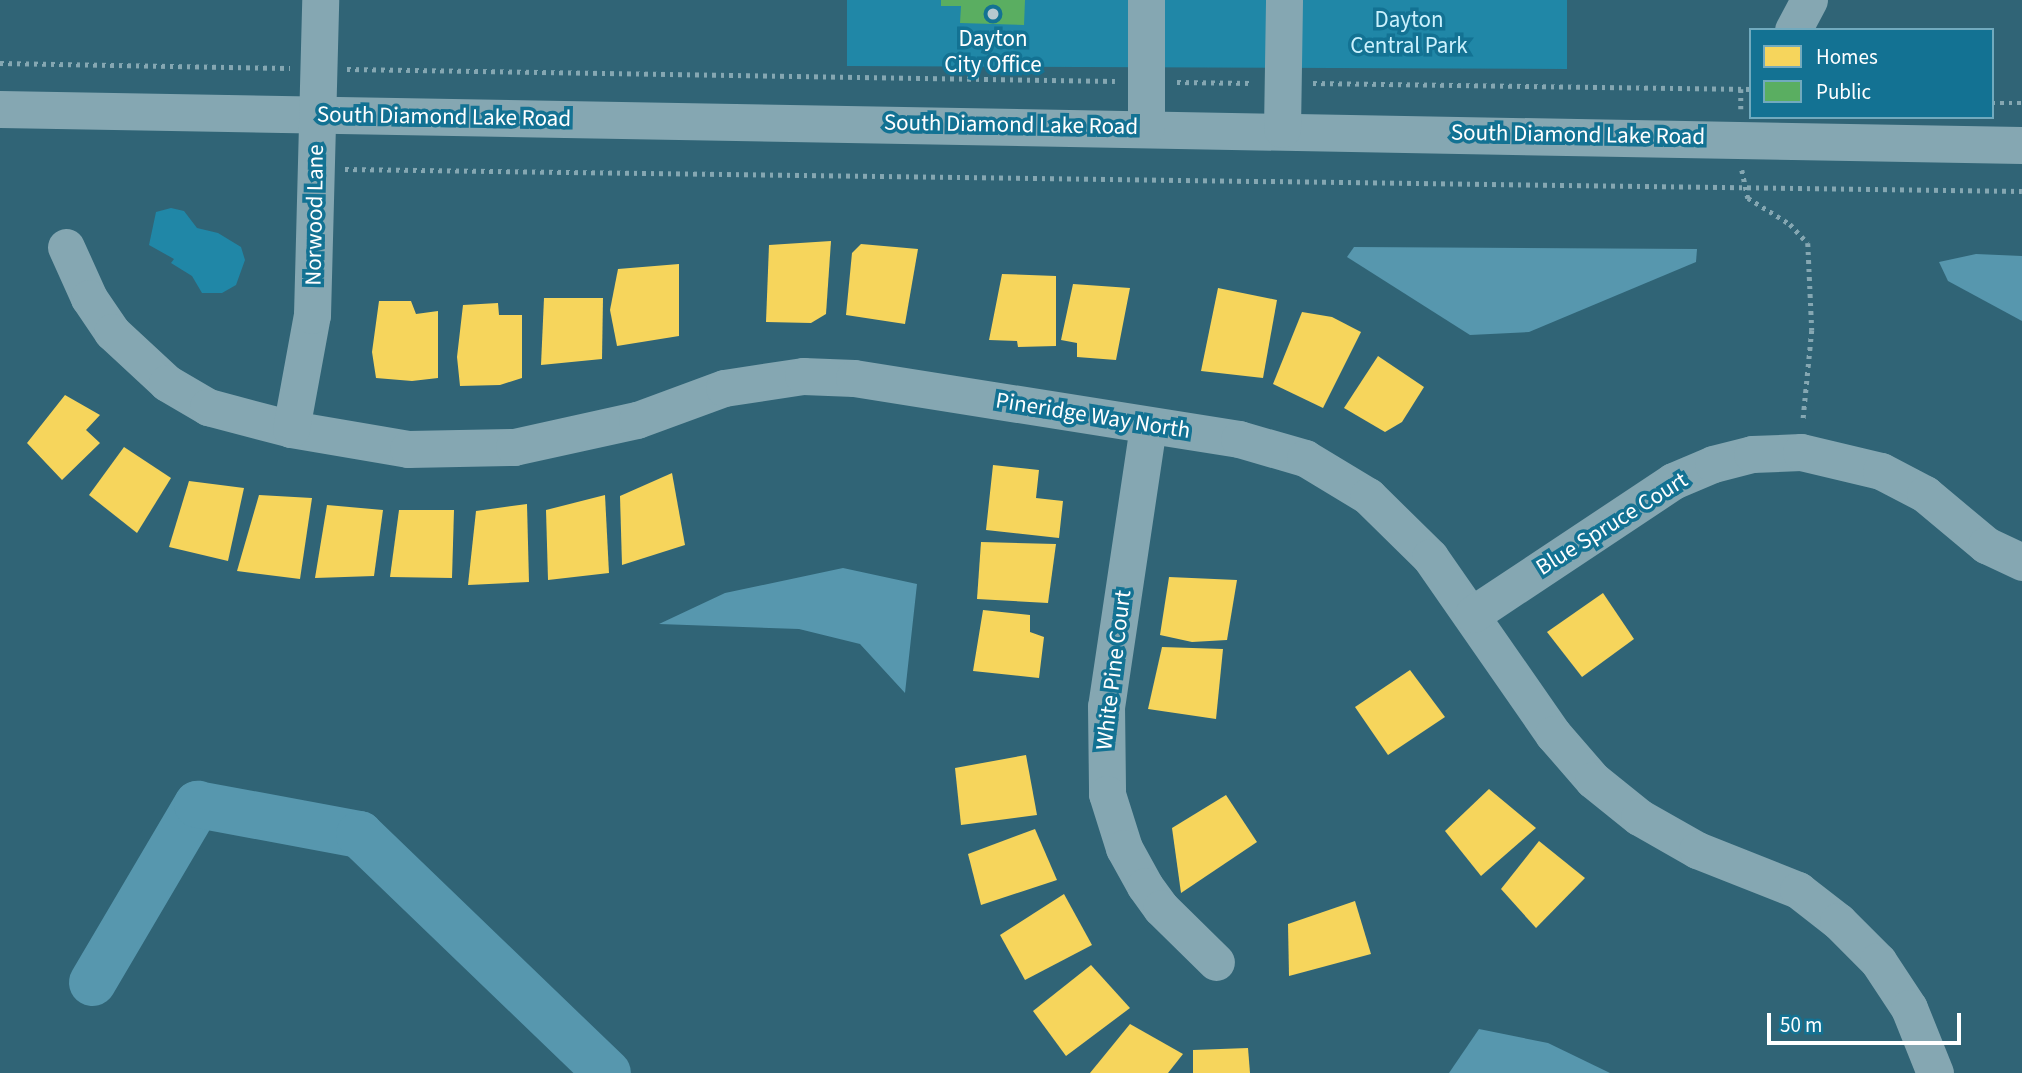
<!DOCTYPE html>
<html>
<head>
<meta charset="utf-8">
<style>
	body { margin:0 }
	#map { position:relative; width:2022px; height:1073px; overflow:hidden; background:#306476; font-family:"Source Sans 3",sans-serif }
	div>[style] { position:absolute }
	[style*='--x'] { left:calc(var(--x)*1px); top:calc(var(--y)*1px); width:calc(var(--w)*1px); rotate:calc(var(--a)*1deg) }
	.green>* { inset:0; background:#2087a7 }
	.water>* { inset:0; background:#5797ae }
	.homes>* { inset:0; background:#f6d55c }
	.public>* { inset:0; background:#5aae61 }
	.river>* { height:47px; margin:-23.5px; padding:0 23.5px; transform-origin:23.5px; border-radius:23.5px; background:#5797ae }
	.path>* { height:4.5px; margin-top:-2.25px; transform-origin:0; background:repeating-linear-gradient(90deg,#85a7b2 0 3.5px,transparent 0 8.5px) }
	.minor>* { height:37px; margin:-18.5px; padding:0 18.5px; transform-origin:18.5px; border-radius:18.5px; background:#85a7b2 }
	.dots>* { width:19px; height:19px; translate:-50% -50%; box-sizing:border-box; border:4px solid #137293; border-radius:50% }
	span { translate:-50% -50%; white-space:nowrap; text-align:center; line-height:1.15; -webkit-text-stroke:7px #137293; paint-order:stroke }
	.park-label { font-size:23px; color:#cbf1fd }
	.poi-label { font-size:23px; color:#fff }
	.street-label { font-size:23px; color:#fff }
	.legend { position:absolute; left:1749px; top:28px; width:245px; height:91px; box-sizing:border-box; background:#137293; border:2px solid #71aabe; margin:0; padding:9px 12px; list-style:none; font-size:21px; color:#fff }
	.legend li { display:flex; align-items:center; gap:14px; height:35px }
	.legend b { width:35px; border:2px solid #71aabe }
	.scale { position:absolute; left:1767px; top:1013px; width:194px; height:32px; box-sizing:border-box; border:4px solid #fff; border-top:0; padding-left:9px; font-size:21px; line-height:24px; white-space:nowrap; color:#fff; -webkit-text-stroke:5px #137293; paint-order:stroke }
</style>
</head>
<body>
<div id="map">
	<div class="green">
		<div style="clip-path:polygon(847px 0,1567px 0,1567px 69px,847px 66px)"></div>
		<div style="clip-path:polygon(171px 208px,184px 211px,197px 228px,218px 233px,241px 247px,245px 260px,236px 285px,222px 293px,202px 293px,192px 276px,171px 263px,174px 259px,149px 245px,156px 212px)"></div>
	</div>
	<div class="water">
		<div style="clip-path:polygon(1354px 247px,1697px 249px,1696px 262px,1529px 332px,1470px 335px,1347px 257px)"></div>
		<div style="clip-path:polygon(1976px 254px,2022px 256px,2022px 321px,1948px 281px,1939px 262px)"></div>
		<div style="clip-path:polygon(843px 568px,917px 584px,905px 693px,860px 644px,799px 629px,659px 624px,725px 593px)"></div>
		<div style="clip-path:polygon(1479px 1029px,1548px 1043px,1610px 1073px,1449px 1073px)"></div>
	</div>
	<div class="homes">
		<div style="clip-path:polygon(831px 241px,826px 314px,811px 323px,766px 322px,769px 245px)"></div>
		<div style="clip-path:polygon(861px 244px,918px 249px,905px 324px,846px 315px,852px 253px)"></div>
		<div style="clip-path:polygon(679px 264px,679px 336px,617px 346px,610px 310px,618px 269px)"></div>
		<div style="clip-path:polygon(1002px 274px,1056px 276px,1056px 346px,1018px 347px,1017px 341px,989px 340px)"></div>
		<div style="clip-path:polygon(1073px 284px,1130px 288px,1116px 360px,1077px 357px,1077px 343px,1061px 340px)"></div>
		<div style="clip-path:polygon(1218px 288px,1277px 300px,1263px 378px,1201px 371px)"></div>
		<div style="clip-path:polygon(544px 298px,603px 298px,602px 359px,541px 365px)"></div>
		<div style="clip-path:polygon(379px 301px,411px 301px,416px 314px,438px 311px,438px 378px,412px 381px,376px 378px,372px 352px)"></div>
		<div style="clip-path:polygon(498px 303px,499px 315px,522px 315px,522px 378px,500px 385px,460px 386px,457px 357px,463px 305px)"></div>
		<div style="clip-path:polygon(1302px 312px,1332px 317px,1361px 332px,1323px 408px,1273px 384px)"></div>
		<div style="clip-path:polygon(1378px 356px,1424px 387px,1402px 422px,1385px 432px,1344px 408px)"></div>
		<div style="clip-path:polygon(65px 395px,100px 415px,86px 430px,100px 443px,62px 480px,27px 443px)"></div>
		<div style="clip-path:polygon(124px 447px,171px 478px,137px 533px,89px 495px)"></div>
		<div style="clip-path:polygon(993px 465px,1039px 470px,1036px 498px,1063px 501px,1059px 538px,986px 530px)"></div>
		<div style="clip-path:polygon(672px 473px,685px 545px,622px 565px,620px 496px)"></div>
		<div style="clip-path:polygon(189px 481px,244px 488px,228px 561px,169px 547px)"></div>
		<div style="clip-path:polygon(259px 495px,312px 498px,300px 579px,237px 571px)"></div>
		<div style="clip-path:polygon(605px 495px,609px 573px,548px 580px,546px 510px)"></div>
		<div style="clip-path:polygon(527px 504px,529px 582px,468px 585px,476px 511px)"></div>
		<div style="clip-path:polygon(327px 505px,383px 510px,374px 576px,315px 578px)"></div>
		<div style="clip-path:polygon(399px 510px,454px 510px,452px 578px,390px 577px)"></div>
		<div style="clip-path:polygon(981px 542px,1056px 544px,1048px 603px,977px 599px)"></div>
		<div style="clip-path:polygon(1169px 577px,1237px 580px,1227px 640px,1192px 642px,1160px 635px)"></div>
		<div style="clip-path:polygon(1603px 593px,1634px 639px,1582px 677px,1547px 632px)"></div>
		<div style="clip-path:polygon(983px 610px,1030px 615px,1030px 632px,1044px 637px,1039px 678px,973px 671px)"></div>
		<div style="clip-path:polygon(1162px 647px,1223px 649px,1216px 719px,1148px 709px)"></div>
		<div style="clip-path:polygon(1410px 670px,1445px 717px,1388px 755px,1355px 707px)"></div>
		<div style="clip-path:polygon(1026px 755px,1037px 815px,961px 825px,955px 768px)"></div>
		<div style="clip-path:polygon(1489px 789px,1536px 828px,1481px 876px,1445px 831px)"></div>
		<div style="clip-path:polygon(1226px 795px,1257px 842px,1181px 893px,1172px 828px)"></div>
		<div style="clip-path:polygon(1035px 829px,1057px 880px,981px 905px,968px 854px)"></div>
		<div style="clip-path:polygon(1539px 841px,1585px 878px,1536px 928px,1501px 889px)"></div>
		<div style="clip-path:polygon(1064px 894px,1092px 945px,1025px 980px,1000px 935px)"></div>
		<div style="clip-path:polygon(1355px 901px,1371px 954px,1289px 976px,1288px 924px)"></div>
		<div style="clip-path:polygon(1091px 965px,1130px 1008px,1066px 1056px,1033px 1011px)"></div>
		<div style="clip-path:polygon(1130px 1024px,1183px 1054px,1168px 1073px,1090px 1073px)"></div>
		<div style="clip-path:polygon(1248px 1048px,1250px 1073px,1193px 1073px,1193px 1050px)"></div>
	</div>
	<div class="public">
		<div style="clip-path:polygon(941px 0,1025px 0,1024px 25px,960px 23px,961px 6px,941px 6px)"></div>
	</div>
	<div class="river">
		<div style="--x:92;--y:982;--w:207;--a:-59.5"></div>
		<div style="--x:197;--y:804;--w:165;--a:10.5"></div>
		<div style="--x:359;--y:834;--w:344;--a:43.9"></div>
	</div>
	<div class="path">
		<div style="--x:0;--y:63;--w:290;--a:1"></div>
		<div style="--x:347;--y:69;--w:768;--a:0.9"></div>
		<div style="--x:1177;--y:82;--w:75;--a:0.8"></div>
		<div style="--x:1313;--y:83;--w:438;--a:0.8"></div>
		<div style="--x:1741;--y:89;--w:20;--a:90"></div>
		<div style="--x:1992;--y:103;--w:30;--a:0"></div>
		<div style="--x:345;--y:169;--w:1677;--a:0.75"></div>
		<div style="--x:1742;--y:170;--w:29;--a:78"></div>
		<div style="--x:1748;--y:198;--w:49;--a:31.8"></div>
		<div style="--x:1790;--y:224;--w:26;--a:47"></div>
		<div style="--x:1808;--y:243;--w:87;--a:87.4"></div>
		<div style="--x:1812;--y:330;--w:92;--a:95.6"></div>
	</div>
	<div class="minor">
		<div style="--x:1793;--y:30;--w:34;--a:-62"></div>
		<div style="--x:0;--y:109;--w:2022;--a:1.02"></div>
		<div style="--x:1146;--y:127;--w:127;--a:-90"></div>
		<div style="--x:1282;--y:129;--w:129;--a:-89.1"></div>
		<div style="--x:66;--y:247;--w:56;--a:65.7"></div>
		<div style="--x:89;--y:298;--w:41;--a:55.9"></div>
		<div style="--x:112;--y:332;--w:75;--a:42.8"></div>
		<div style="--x:167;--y:383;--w:48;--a:30.3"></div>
		<div style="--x:208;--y:407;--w:86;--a:14.8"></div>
		<div style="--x:291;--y:429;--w:119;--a:9.7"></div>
		<div style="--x:408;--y:449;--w:106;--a:-1.1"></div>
		<div style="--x:514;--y:447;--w:126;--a:-12.4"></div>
		<div style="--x:637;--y:420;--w:93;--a:-20.2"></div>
		<div style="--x:724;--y:388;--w:80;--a:-8.6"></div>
		<div style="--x:803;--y:376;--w:51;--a:2.2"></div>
		<div style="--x:854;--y:378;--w:390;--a:9"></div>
		<div style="--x:1239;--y:439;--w:69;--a:16.1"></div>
		<div style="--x:1305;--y:458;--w:74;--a:31.1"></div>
		<div style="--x:1368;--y:496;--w:87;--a:44.5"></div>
		<div style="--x:1430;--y:557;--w:216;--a:55.2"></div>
		<div style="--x:1553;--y:734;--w:61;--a:49"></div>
		<div style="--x:1593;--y:780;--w:59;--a:38.8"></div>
		<div style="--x:1639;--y:817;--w:67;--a:29.6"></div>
		<div style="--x:1697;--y:850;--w:109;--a:21.6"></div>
		<div style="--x:1798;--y:890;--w:51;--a:37.8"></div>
		<div style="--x:1838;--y:921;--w:57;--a:45"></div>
		<div style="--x:1878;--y:961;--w:56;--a:56.6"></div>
		<div style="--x:1909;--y:1008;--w:70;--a:68.2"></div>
		<div style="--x:1148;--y:426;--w:283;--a:98.5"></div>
		<div style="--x:1106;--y:706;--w:88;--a:89.3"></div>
		<div style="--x:1107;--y:794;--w:57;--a:72.5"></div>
		<div style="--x:1124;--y:848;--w:43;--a:61.1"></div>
		<div style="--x:1145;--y:886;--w:27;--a:54"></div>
		<div style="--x:1161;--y:908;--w:77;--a:44.5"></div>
		<div style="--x:291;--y:429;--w:116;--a:-79.6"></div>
		<div style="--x:312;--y:315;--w:315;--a:-88.5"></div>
		<div style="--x:1473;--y:614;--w:240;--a:-33.6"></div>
		<div style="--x:1673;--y:481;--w:43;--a:-23"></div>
		<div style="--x:1713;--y:464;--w:40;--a:-14.4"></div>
		<div style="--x:1752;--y:454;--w:49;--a:-2.3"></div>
		<div style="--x:1801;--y:452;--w:82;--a:13.4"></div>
		<div style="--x:1881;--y:471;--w:50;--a:27.6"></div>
		<div style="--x:1925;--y:494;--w:80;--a:39.9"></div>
		<div style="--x:1986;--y:545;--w:40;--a:25"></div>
	</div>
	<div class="dots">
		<div style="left:993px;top:14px;background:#b7c9cf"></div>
	</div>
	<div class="park-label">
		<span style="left:1409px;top:33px">Dayton<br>Central Park</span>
	</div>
	<div class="poi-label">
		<span style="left:993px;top:52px">Dayton<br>City Office</span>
	</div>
	<div class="street-label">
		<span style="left:444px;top:117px;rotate:1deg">South Diamond Lake Road</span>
		<span style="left:1011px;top:125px;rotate:1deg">South Diamond Lake Road</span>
		<span style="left:1578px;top:135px;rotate:1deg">South Diamond Lake Road</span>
		<span style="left:315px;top:215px;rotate:-89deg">Norwood Lane</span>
		<span style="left:1093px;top:416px;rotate:9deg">Pineridge Way North</span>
		<span style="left:1612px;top:524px;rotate:-32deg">Blue Spruce Court</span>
		<span style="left:1114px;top:670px;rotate:-83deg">White Pine Court</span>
	</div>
	<ul class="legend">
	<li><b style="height:19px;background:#f6d55c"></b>Homes</li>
	<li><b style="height:19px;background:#5aae61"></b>Public</li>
	</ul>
	<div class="scale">50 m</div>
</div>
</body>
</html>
